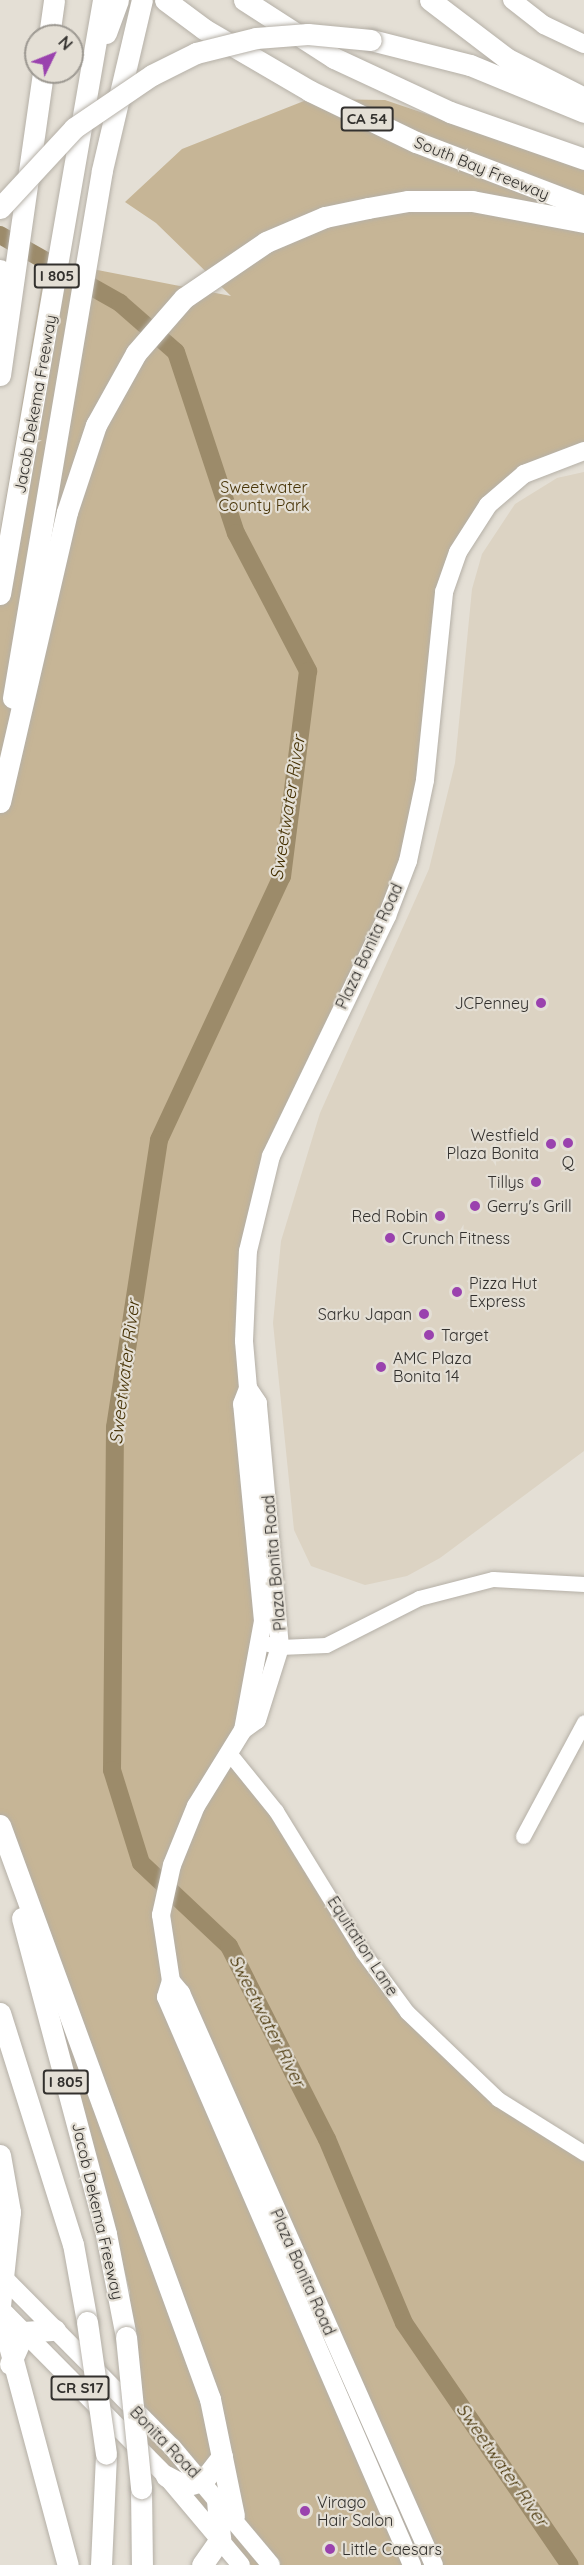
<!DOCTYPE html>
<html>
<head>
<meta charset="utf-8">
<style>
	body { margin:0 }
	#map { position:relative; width:584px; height:2565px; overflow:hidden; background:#e4dfd5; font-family:Quicksand,sans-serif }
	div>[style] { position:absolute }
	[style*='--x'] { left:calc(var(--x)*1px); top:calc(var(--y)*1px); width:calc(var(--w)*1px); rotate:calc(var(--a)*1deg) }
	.built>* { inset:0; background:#dcd3c3 }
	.green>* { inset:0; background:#c6b596 }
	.river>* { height:18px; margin:-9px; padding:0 9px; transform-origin:9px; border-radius:9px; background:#9c8b6a }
	.roads { filter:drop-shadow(0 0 2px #b5b0a7) drop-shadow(0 0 2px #b5b0a7) }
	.minor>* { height:15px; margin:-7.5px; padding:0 7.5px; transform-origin:7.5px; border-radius:7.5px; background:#fff }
	.major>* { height:18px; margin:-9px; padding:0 9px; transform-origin:9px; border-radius:9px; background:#fff }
	.highway>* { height:21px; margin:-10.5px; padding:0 10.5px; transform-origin:10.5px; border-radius:10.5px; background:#fff }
	.bridges { filter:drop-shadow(0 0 2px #b5b0a7) drop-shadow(0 0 2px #b5b0a7) }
	.highway-bridge>* { height:21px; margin:-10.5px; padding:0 10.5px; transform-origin:10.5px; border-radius:10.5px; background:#fff }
	.dots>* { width:16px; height:16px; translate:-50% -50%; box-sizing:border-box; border:3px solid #e4dfd5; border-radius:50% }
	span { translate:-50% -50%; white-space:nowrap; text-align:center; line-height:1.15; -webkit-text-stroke:4.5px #e4dfd5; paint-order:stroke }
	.shield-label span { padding:2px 4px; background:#e4dfd5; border:2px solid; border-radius:4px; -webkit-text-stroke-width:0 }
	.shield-label { font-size:15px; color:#33312e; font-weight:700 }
	.street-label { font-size:16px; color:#33312e }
	.park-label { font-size:16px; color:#483407 }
	.poi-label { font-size:16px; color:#33312e }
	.right { translate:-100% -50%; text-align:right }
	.left { translate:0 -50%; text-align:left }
	.water-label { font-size:18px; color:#453103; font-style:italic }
	.north { position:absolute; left:24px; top:24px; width:60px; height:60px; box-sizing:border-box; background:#e4dfd5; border:2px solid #9d9992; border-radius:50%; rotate:47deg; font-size:16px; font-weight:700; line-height:24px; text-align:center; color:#33312e }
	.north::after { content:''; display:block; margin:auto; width:21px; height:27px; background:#9a42ae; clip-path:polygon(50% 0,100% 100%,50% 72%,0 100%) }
</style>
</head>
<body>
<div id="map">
	<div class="built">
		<div style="clip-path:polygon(584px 472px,584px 1451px,440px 1558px,407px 1576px,365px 1585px,311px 1566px,294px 1530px,273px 1323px,281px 1241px,320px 1113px,429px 869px,455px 763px,472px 589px,482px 554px,515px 504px,557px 478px)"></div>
	</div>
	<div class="green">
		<div style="clip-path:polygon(309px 99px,385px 100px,450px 122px,584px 152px,584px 452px,511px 484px,453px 564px,413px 843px,287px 1114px,244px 1288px,274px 1648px,227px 1757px,276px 1812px,347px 1924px,451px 2061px,584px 2155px,584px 2565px,251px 2565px,148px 2446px,126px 2337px,130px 2292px,84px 2114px,0 1827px,0 534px,46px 260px,231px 296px,156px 223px,125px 202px,182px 149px)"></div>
	</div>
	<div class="river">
		<div style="--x:0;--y:235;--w:138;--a:29.5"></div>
		<div style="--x:120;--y:303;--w:74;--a:41.2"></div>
		<div style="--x:176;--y:352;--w:191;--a:71.7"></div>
		<div style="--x:236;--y:533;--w:156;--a:62.4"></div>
		<div style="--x:308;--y:671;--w:207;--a:97.2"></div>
		<div style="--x:282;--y:876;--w:291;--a:115"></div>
		<div style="--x:159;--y:1140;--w:290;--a:98.7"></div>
		<div style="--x:115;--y:1427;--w:343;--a:90.5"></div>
		<div style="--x:112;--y:1770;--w:97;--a:72.7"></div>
		<div style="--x:141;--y:1863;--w:121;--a:43.3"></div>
		<div style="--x:229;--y:1946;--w:216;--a:63.1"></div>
		<div style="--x:327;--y:2139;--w:199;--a:67.3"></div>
		<div style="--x:404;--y:2323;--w:293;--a:55.6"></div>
	</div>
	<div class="roads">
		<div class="minor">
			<div style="--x:260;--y:1642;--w:21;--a:14"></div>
			<div style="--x:280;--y:1647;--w:46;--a:-2.5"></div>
			<div style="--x:326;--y:1645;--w:104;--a:-26.8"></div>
			<div style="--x:419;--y:1598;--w:76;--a:-14.4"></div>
			<div style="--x:493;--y:1579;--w:91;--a:3.1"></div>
			<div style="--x:229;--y:1753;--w:75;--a:51"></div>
			<div style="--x:276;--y:1811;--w:164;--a:58.4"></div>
			<div style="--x:362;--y:1951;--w:76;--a:53.6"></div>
			<div style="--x:407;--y:2012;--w:126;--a:43.7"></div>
			<div style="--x:498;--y:2099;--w:102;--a:32.1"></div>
			<div style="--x:523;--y:1836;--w:129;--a:-61.8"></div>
		</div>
		<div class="major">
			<div style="--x:512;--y:0;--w:41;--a:38"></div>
			<div style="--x:544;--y:25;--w:44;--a:25.4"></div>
			<div style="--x:243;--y:1730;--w:111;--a:-79.6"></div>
			<div style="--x:263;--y:1621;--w:218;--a:-95.5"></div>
			<div style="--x:242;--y:1404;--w:17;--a:-69"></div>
			<div style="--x:171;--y:1981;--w:16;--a:50"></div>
			<div style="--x:181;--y:1993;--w:625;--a:66.14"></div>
			<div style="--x:0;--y:2274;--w:244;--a:45.2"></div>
			<div style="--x:172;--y:2447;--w:154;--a:50"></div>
			<div style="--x:0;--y:2308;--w:236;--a:45.3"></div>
			<div style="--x:166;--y:2476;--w:116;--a:49.9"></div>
			<div style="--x:412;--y:2565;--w:619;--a:-113.42"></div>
			<div style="--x:166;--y:1997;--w:17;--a:-73"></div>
			<div style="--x:171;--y:1981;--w:67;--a:-98.6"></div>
			<div style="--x:161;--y:1915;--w:51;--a:-77.6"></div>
			<div style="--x:172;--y:1865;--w:64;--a:-67.9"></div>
			<div style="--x:196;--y:1806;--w:89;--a:-58.3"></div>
			<div style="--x:243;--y:1730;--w:17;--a:-36"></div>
			<div style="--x:257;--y:1720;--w:77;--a:-72.5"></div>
			<div style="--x:280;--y:1647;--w:245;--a:-95.2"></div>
			<div style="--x:258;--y:1403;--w:18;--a:-124"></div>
			<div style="--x:248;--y:1388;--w:47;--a:-94.9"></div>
			<div style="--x:244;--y:1341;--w:90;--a:-87.5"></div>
			<div style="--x:248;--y:1251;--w:98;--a:-76.4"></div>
			<div style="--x:271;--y:1156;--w:267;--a:-64.2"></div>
			<div style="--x:387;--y:916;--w:59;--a:-69.1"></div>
			<div style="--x:408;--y:861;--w:83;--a:-78.1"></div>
			<div style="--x:425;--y:780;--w:189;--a:-84.2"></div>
			<div style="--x:444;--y:592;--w:42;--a:-70.7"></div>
			<div style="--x:458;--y:552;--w:56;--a:-57.4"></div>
			<div style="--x:488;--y:505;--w:48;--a:-40.7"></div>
			<div style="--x:524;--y:474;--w:64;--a:-21"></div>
		</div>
		<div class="highway">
			<div style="--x:165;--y:0;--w:49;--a:36.6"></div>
			<div style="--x:204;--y:29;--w:123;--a:30.3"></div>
			<div style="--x:310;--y:91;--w:118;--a:25.7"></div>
			<div style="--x:416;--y:142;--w:180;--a:20.9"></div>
			<div style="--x:244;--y:0;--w:107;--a:32.8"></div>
			<div style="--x:334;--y:58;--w:128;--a:25"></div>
			<div style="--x:450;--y:112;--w:142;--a:19.3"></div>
			<div style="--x:430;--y:0;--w:96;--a:37.3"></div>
			<div style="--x:506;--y:58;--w:88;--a:27.1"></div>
			<div style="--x:106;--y:33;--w:35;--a:-70"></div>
			<div style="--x:49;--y:36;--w:36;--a:-82"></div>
			<div style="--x:371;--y:40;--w:102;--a:14.2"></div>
			<div style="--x:470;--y:65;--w:123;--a:22.4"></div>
			<div style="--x:0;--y:270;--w:33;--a:87"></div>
			<div style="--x:0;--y:375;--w:306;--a:-81.9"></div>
			<div style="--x:0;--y:594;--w:603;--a:-80.16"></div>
			<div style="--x:13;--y:698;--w:535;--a:-80.43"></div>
			<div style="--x:102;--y:170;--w:175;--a:-76.8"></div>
			<div style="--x:0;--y:802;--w:298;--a:-77"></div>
			<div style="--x:67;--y:512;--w:92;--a:-71.6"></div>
			<div style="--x:96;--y:425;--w:82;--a:-60.9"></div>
			<div style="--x:136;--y:353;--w:73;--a:-48.9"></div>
			<div style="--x:184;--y:298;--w:99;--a:-34.3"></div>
			<div style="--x:266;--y:242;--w:64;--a:-23"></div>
			<div style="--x:325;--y:217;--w:44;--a:-11.8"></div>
			<div style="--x:368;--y:208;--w:41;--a:-9.9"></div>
			<div style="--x:408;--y:201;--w:64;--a:0"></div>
			<div style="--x:472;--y:201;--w:114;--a:10.6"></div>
			<div style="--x:0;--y:1825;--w:611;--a:69.9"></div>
			<div style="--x:210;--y:2399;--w:119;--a:78.4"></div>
			<div style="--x:22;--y:1918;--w:327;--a:75.1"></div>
			<div style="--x:106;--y:2234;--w:105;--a:79"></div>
			<div style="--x:0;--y:2013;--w:242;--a:72.5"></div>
			<div style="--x:73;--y:2244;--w:79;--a:79.8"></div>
			<div style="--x:0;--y:2155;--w:58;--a:80"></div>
			<div style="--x:10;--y:2212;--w:95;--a:96.1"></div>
			<div style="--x:0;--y:2312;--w:262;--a:75"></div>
			<div style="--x:10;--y:2364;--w:35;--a:-66"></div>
			<div style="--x:24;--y:2332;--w:31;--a:-4"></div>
			<div style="--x:166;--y:2476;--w:21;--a:28"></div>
			<div style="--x:185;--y:2486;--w:19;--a:-16"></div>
			<div style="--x:203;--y:2481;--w:31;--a:-52"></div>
			<div style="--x:141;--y:2488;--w:77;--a:89.3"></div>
			<div style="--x:101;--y:2565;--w:111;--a:-87.4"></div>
			<div style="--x:202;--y:2565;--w:32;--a:-55"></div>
			<div style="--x:220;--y:2539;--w:40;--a:-94.3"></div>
		</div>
	</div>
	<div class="bridges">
		<div class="highway-bridge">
			<div style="--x:0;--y:208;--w:109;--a:-47.2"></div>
			<div style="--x:74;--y:128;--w:94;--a:-34.2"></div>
			<div style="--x:152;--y:75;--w:49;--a:-26.6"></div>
			<div style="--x:196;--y:53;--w:62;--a:-14"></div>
			<div style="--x:256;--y:38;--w:52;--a:-4.4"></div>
			<div style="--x:308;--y:34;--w:63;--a:5.4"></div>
			<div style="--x:87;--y:2322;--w:133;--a:81.8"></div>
			<div style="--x:126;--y:2337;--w:152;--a:84.3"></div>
		</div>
	</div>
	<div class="dots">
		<div style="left:541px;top:1003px;background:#9a42ae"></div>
		<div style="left:568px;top:1143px;background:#9a42ae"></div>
		<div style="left:551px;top:1144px;background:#9a42ae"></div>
		<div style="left:536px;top:1182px;background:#9a42ae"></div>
		<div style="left:475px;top:1206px;background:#9a42ae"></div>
		<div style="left:440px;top:1216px;background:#9a42ae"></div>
		<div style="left:390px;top:1238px;background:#9a42ae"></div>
		<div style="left:457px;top:1292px;background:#9a42ae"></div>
		<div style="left:424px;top:1314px;background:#9a42ae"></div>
		<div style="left:429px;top:1335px;background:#9a42ae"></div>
		<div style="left:381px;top:1367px;background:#9a42ae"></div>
		<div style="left:305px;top:2511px;background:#9a42ae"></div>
		<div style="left:330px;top:2549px;background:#9a42ae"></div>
	</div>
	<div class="shield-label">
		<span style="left:367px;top:119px">CA 54</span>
		<span style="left:57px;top:276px">I 805</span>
		<span style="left:66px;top:2082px">I 805</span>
		<span style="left:80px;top:2388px">CR S17</span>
	</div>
	<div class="street-label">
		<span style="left:482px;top:168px;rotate:22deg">South Bay Freeway</span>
		<span style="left:35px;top:404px;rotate:-80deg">Jacob Dekema Freeway</span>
		<span style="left:369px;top:946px;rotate:-65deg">Plaza Bonita Road</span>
		<span style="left:274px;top:1563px;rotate:-95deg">Plaza Bonita Road</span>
		<span style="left:363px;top:1946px;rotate:57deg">Equitation Lane</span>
		<span style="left:98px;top:2211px;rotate:77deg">Jacob Dekema Freeway</span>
		<span style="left:303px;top:2272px;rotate:66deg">Plaza Bonita Road</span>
		<span style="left:165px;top:2442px;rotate:46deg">Bonita Road</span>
	</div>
	<div class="park-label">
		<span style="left:264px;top:496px">Sweetwater<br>County Park</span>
	</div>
	<div class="poi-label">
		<span class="right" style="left:529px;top:1003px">JCPenney</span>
		<span class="right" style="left:539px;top:1144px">Westfield<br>Plaza Bonita</span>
		<span style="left:568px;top:1162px">Q</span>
		<span class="right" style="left:524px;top:1182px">Tillys</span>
		<span class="left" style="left:487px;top:1206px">Gerry's Grill</span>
		<span class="right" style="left:428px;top:1216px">Red Robin</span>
		<span class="left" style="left:402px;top:1238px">Crunch Fitness</span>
		<span class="left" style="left:469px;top:1292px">Pizza Hut<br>Express</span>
		<span class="right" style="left:412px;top:1314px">Sarku Japan</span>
		<span class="left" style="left:441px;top:1335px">Target</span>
		<span class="left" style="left:393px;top:1367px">AMC Plaza<br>Bonita 14</span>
		<span class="left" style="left:317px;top:2511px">Virago<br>Hair Salon</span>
		<span class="left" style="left:342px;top:2549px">Little Caesars</span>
	</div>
	<div class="water-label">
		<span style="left:288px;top:808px;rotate:-81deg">Sweetwater River</span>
		<span style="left:125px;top:1372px;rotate:-83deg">Sweetwater River</span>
		<span style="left:267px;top:2021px;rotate:63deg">Sweetwater River</span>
		<span style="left:502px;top:2465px;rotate:55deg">Sweetwater River</span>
	</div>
	<div class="north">N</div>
</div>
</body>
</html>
